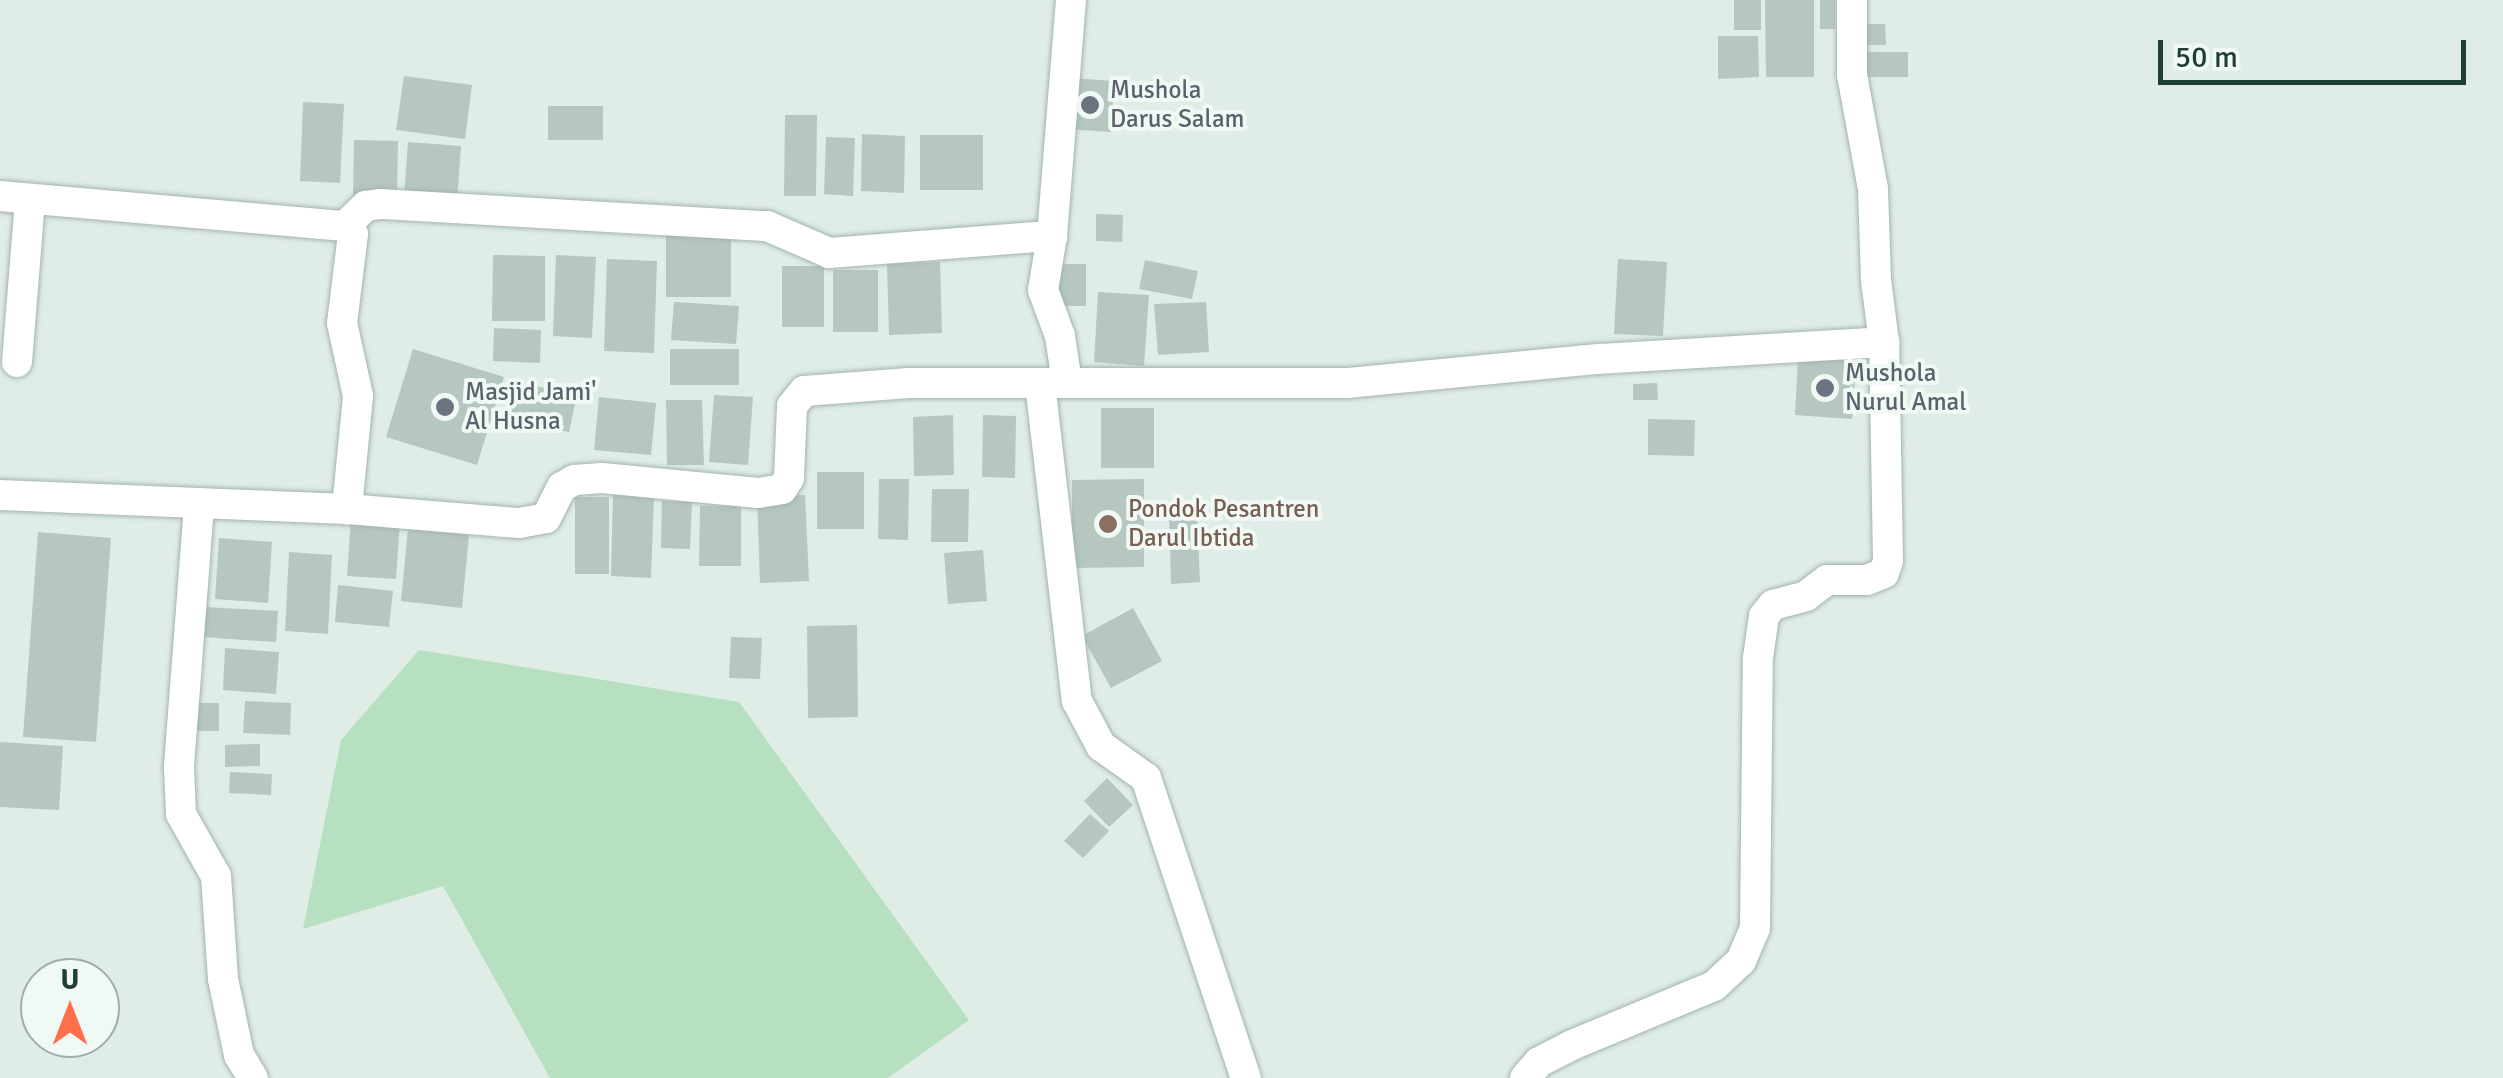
<!DOCTYPE html>
<html>
<head>
<meta charset="utf-8">
<style>
	body { margin:0 }
	#map { position:relative; width:2503px; height:1078px; overflow:hidden; background:#e0ece6; font-family:Signika,sans-serif }
	div>[style] { position:absolute }
	[style*='--x'] { left:calc(var(--x)*1px); top:calc(var(--y)*1px); width:calc(var(--w)*1px); rotate:calc(var(--a)*1deg) }
	.green>* { inset:0; background:#b7e0c0 }
	.building>* { inset:0; background:#b5c7bf }
	.roads { filter:drop-shadow(0 0 2px #a2b4ad) drop-shadow(0 0 2px #a2b4ad) }
	.street>* { height:30px; margin:-15px; padding:0 15px; transform-origin:15px; border-radius:15px; background:#fff }
	.dots>* { width:28px; height:28px; translate:-50% -50%; box-sizing:border-box; border:5px solid #f1f9f4; border-radius:50% }
	span { translate:-50% -50%; white-space:nowrap; text-align:center; line-height:1.15; -webkit-text-stroke:8px #f1f9f4; paint-order:stroke }
	.worship-label { font-size:25px; color:#5b616d }
	.left { translate:0 -50%; text-align:left }
	.education-label { font-size:25px; color:#785e54 }
	.north { position:absolute; left:20px; top:958px; width:100px; height:100px; box-sizing:border-box; background:#f1f9f4; border:2px solid #9daea7; border-radius:50%; rotate:0deg; font-size:28px; font-weight:700; line-height:40px; text-align:center; color:#1f3e34 }
	.north::after { content:''; display:block; margin:auto; width:35px; height:45px; background:#ff6f4c; clip-path:polygon(50% 0,100% 100%,50% 72%,0 100%) }
	.scale { position:absolute; left:2158px; top:40px; width:308px; height:45px; box-sizing:border-box; border:5px solid #1f3e34; border-top:0; padding-left:12px; font-size:30px; line-height:35px; white-space:nowrap; color:#1f3e34; -webkit-text-stroke:8px #f1f9f4; paint-order:stroke }
</style>
</head>
<body>
<div id="map">
	<div class="green">
		<div style="clip-path:polygon(419px 650px,739px 702px,969px 1020px,888px 1078px,550px 1078px,443px 886px,303px 929px,341px 740px)"></div>
	</div>
	<div class="building">
		<div style="clip-path:polygon(1734px 0,1761px 0,1761px 30px,1734px 30px)"></div>
		<div style="clip-path:polygon(1765px 0,1814px 0,1814px 77px,1766px 77px)"></div>
		<div style="clip-path:polygon(1820px 0,1835px 0,1835px 29px,1820px 29px)"></div>
		<div style="clip-path:polygon(1857px 24px,1885px 24px,1886px 45px,1858px 45px)"></div>
		<div style="clip-path:polygon(1718px 36px,1758px 36px,1759px 77px,1718px 79px)"></div>
		<div style="clip-path:polygon(1867px 52px,1908px 52px,1908px 77px,1867px 77px)"></div>
		<div style="clip-path:polygon(404px 76px,472px 85px,465px 139px,396px 130px)"></div>
		<div style="clip-path:polygon(1069px 78px,1114px 81px,1111px 132px,1066px 129px)"></div>
		<div style="clip-path:polygon(303px 102px,344px 104px,340px 183px,300px 181px)"></div>
		<div style="clip-path:polygon(548px 106px,603px 106px,603px 140px,548px 140px)"></div>
		<div style="clip-path:polygon(785px 115px,817px 115px,816px 196px,784px 196px)"></div>
		<div style="clip-path:polygon(862px 134px,905px 136px,904px 193px,861px 191px)"></div>
		<div style="clip-path:polygon(920px 135px,983px 135px,983px 190px,920px 190px)"></div>
		<div style="clip-path:polygon(826px 137px,855px 138px,853px 196px,824px 194px)"></div>
		<div style="clip-path:polygon(354px 140px,398px 141px,397px 198px,353px 196px)"></div>
		<div style="clip-path:polygon(408px 142px,461px 146px,457px 202px,404px 198px)"></div>
		<div style="clip-path:polygon(1096px 214px,1123px 215px,1122px 242px,1096px 241px)"></div>
		<div style="clip-path:polygon(666px 235px,731px 235px,731px 297px,666px 297px)"></div>
		<div style="clip-path:polygon(493px 255px,545px 256px,545px 321px,492px 321px)"></div>
		<div style="clip-path:polygon(556px 255px,596px 257px,592px 338px,553px 336px)"></div>
		<div style="clip-path:polygon(607px 259px,657px 261px,654px 353px,604px 351px)"></div>
		<div style="clip-path:polygon(1618px 259px,1667px 262px,1663px 336px,1614px 334px)"></div>
		<div style="clip-path:polygon(1145px 260px,1198px 271px,1192px 299px,1139px 289px)"></div>
		<div style="clip-path:polygon(940px 262px,942px 333px,889px 335px,887px 264px)"></div>
		<div style="clip-path:polygon(1055px 264px,1086px 264px,1086px 306px,1055px 306px)"></div>
		<div style="clip-path:polygon(782px 266px,824px 266px,824px 327px,782px 327px)"></div>
		<div style="clip-path:polygon(833px 270px,878px 270px,878px 332px,833px 332px)"></div>
		<div style="clip-path:polygon(1098px 292px,1149px 295px,1144px 366px,1094px 362px)"></div>
		<div style="clip-path:polygon(674px 302px,739px 306px,736px 344px,671px 340px)"></div>
		<div style="clip-path:polygon(1206px 302px,1209px 352px,1158px 355px,1154px 304px)"></div>
		<div style="clip-path:polygon(494px 328px,541px 330px,540px 363px,493px 361px)"></div>
		<div style="clip-path:polygon(413px 349px,504px 377px,477px 465px,386px 437px)"></div>
		<div style="clip-path:polygon(670px 349px,739px 349px,739px 385px,670px 385px)"></div>
		<div style="clip-path:polygon(1798px 357px,1856px 361px,1852px 419px,1795px 415px)"></div>
		<div style="clip-path:polygon(513px 381px,577px 395px,569px 432px,505px 418px)"></div>
		<div style="clip-path:polygon(1657px 383px,1658px 400px,1633px 400px,1633px 384px)"></div>
		<div style="clip-path:polygon(714px 395px,753px 397px,748px 465px,709px 462px)"></div>
		<div style="clip-path:polygon(599px 397px,656px 403px,651px 455px,594px 450px)"></div>
		<div style="clip-path:polygon(666px 400px,702px 400px,704px 465px,667px 465px)"></div>
		<div style="clip-path:polygon(1101px 408px,1154px 408px,1154px 468px,1101px 468px)"></div>
		<div style="clip-path:polygon(953px 415px,954px 475px,914px 476px,913px 417px)"></div>
		<div style="clip-path:polygon(983px 415px,1016px 416px,1015px 478px,982px 477px)"></div>
		<div style="clip-path:polygon(1648px 419px,1695px 420px,1694px 456px,1648px 455px)"></div>
		<div style="clip-path:polygon(817px 472px,864px 472px,864px 529px,817px 529px)"></div>
		<div style="clip-path:polygon(879px 479px,909px 479px,908px 540px,878px 539px)"></div>
		<div style="clip-path:polygon(1144px 479px,1144px 567px,1072px 568px,1072px 480px)"></div>
		<div style="clip-path:polygon(932px 489px,969px 489px,968px 542px,931px 542px)"></div>
		<div style="clip-path:polygon(613px 494px,654px 495px,651px 578px,611px 576px)"></div>
		<div style="clip-path:polygon(805px 495px,809px 581px,760px 583px,757px 497px)"></div>
		<div style="clip-path:polygon(575px 497px,609px 497px,609px 574px,575px 574px)"></div>
		<div style="clip-path:polygon(662px 501px,692px 502px,690px 549px,661px 548px)"></div>
		<div style="clip-path:polygon(700px 506px,741px 506px,741px 566px,699px 566px)"></div>
		<div style="clip-path:polygon(1197px 512px,1200px 582px,1171px 584px,1169px 513px)"></div>
		<div style="clip-path:polygon(351px 518px,400px 521px,396px 579px,347px 576px)"></div>
		<div style="clip-path:polygon(408px 529px,469px 535px,462px 608px,401px 601px)"></div>
		<div style="clip-path:polygon(38px 532px,111px 538px,96px 742px,23px 737px)"></div>
		<div style="clip-path:polygon(219px 538px,272px 542px,268px 603px,215px 599px)"></div>
		<div style="clip-path:polygon(983px 550px,987px 601px,948px 604px,944px 553px)"></div>
		<div style="clip-path:polygon(289px 552px,332px 555px,328px 634px,285px 631px)"></div>
		<div style="clip-path:polygon(338px 585px,393px 591px,389px 627px,335px 622px)"></div>
		<div style="clip-path:polygon(204px 607px,278px 611px,276px 642px,202px 637px)"></div>
		<div style="clip-path:polygon(1133px 608px,1162px 661px,1111px 688px,1082px 636px)"></div>
		<div style="clip-path:polygon(857px 625px,858px 717px,808px 718px,807px 626px)"></div>
		<div style="clip-path:polygon(731px 637px,762px 638px,760px 679px,729px 678px)"></div>
		<div style="clip-path:polygon(225px 648px,279px 652px,276px 694px,223px 690px)"></div>
		<div style="clip-path:polygon(245px 701px,291px 703px,290px 735px,243px 733px)"></div>
		<div style="clip-path:polygon(189px 703px,219px 703px,219px 731px,189px 731px)"></div>
		<div style="clip-path:polygon(0 742px,63px 746px,59px 810px,0 807px)"></div>
		<div style="clip-path:polygon(260px 744px,260px 766px,225px 767px,225px 745px)"></div>
		<div style="clip-path:polygon(230px 772px,272px 774px,271px 795px,229px 793px)"></div>
		<div style="clip-path:polygon(1107px 778px,1133px 805px,1109px 827px,1084px 801px)"></div>
		<div style="clip-path:polygon(1090px 814px,1109px 831px,1083px 858px,1064px 841px)"></div>
	</div>
	<div class="roads">
		<div class="street">
			<div style="--x:0;--y:196;--w:346;--a:5"></div>
			<div style="--x:345;--y:226;--w:11;--a:45"></div>
			<div style="--x:353;--y:234;--w:90;--a:97"></div>
			<div style="--x:342;--y:323;--w:75;--a:77.6"></div>
			<div style="--x:358;--y:396;--w:114;--a:95.6"></div>
			<div style="--x:345;--y:226;--w:29;--a:-44"></div>
			<div style="--x:366;--y:206;--w:15;--a:-8"></div>
			<div style="--x:381;--y:204;--w:387;--a:3.3"></div>
			<div style="--x:767;--y:226;--w:68;--a:23.5"></div>
			<div style="--x:829;--y:253;--w:224;--a:-4.4"></div>
			<div style="--x:17;--y:362;--w:162;--a:-85.4"></div>
			<div style="--x:1067;--y:382;--w:47;--a:-98.7"></div>
			<div style="--x:1060;--y:336;--w:49;--a:-110.3"></div>
			<div style="--x:1043;--y:290;--w:55;--a:-80.5"></div>
			<div style="--x:1052;--y:236;--w:237;--a:-85.4"></div>
			<div style="--x:1040;--y:383;--w:320;--a:83.4"></div>
			<div style="--x:1077;--y:701;--w:51;--a:61.9"></div>
			<div style="--x:1101;--y:746;--w:55;--a:35.4"></div>
			<div style="--x:1146;--y:778;--w:316;--a:71.6"></div>
			<div style="--x:0;--y:495;--w:347;--a:2.3"></div>
			<div style="--x:347;--y:509;--w:173;--a:4.7"></div>
			<div style="--x:519;--y:523;--w:27;--a:-10"></div>
			<div style="--x:546;--y:518;--w:35;--a:-63"></div>
			<div style="--x:562;--y:487;--w:14;--a:-30"></div>
			<div style="--x:574;--y:480;--w:28;--a:-4"></div>
			<div style="--x:602;--y:478;--w:157;--a:5.5"></div>
			<div style="--x:758;--y:493;--w:24;--a:-9"></div>
			<div style="--x:782;--y:489;--w:13;--a:-58"></div>
			<div style="--x:789;--y:478;--w:72;--a:-87.6"></div>
			<div style="--x:792;--y:406;--w:19;--a:-51"></div>
			<div style="--x:804;--y:391;--w:105;--a:-4.4"></div>
			<div style="--x:909;--y:383;--w:439;--a:0"></div>
			<div style="--x:1348;--y:383;--w:252;--a:-5.5"></div>
			<div style="--x:1599;--y:359;--w:286;--a:-3.4"></div>
			<div style="--x:1884;--y:342;--w:63;--a:-97.4"></div>
			<div style="--x:1876;--y:280;--w:91;--a:-91.9"></div>
			<div style="--x:1873;--y:189;--w:116;--a:-100.4"></div>
			<div style="--x:1852;--y:75;--w:75;--a:-90"></div>
			<div style="--x:199;--y:506;--w:262;--a:94.4"></div>
			<div style="--x:179;--y:767;--w:47;--a:87.6"></div>
			<div style="--x:181;--y:814;--w:71;--a:60.6"></div>
			<div style="--x:216;--y:876;--w:103;--a:86.1"></div>
			<div style="--x:223;--y:979;--w:78;--a:78.1"></div>
			<div style="--x:239;--y:1055;--w:27;--a:59"></div>
			<div style="--x:1525;--y:1078;--w:21;--a:-49"></div>
			<div style="--x:1539;--y:1062;--w:37;--a:-27"></div>
			<div style="--x:1572;--y:1045;--w:154;--a:-22.6"></div>
			<div style="--x:1714;--y:986;--w:37;--a:-43"></div>
			<div style="--x:1741;--y:961;--w:36;--a:-67"></div>
			<div style="--x:1755;--y:928;--w:270;--a:-89.4"></div>
			<div style="--x:1758;--y:658;--w:42;--a:-81.9"></div>
			<div style="--x:1764;--y:616;--w:14;--a:-51"></div>
			<div style="--x:1773;--y:605;--w:34;--a:-15"></div>
			<div style="--x:1806;--y:596;--w:26;--a:-37"></div>
			<div style="--x:1827;--y:580;--w:40;--a:0"></div>
			<div style="--x:1867;--y:580;--w:18;--a:-22"></div>
			<div style="--x:1884;--y:573;--w:13;--a:-72"></div>
			<div style="--x:1888;--y:561;--w:219;--a:-91"></div>
		</div>
	</div>
	<div class="dots">
		<div style="left:1090px;top:105px;background:#6b7280"></div>
		<div style="left:1825px;top:388px;background:#6b7280"></div>
		<div style="left:445px;top:407px;background:#6b7280"></div>
		<div style="left:1108px;top:524px;background:#8d6e63"></div>
	</div>
	<div class="worship-label">
		<span class="left" style="left:1110px;top:105px">Mushola<br>Darus Salam</span>
		<span class="left" style="left:1845px;top:388px">Mushola<br>Nurul Amal</span>
		<span class="left" style="left:465px;top:407px">Masjid Jami'<br>Al Husna</span>
	</div>
	<div class="education-label">
		<span class="left" style="left:1128px;top:524px">Pondok Pesantren<br>Darul Ibtida</span>
	</div>
	<div class="north">U</div>
	<div class="scale">50 m</div>
</div>
</body>
</html>
